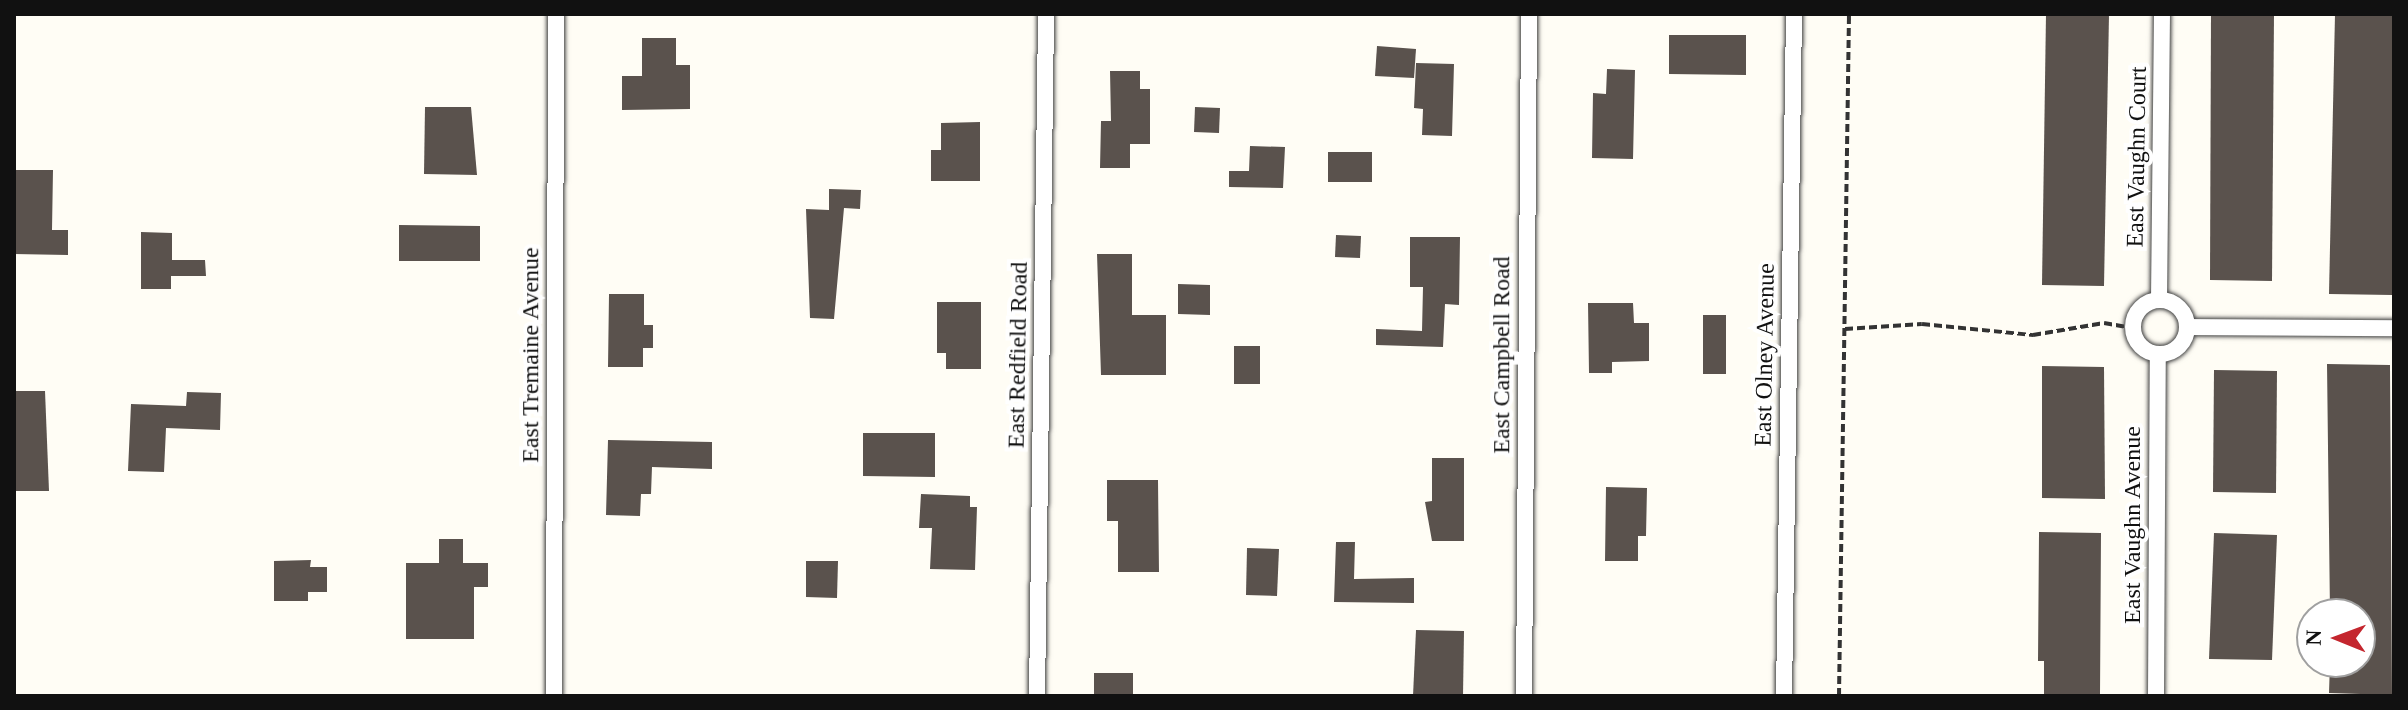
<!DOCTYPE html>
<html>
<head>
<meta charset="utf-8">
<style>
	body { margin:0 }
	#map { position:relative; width:2408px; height:710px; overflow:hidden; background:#fffdf5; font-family:"Times New Roman",serif }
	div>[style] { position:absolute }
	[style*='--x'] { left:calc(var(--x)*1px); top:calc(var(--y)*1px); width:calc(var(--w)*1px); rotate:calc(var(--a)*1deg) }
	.building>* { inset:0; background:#5a524d }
	.path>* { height:4px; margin-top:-2px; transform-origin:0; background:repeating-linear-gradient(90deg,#333 0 8px,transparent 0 12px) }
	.roads { filter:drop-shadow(0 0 2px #444) drop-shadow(0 0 2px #444) }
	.minor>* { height:16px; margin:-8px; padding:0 8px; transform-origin:8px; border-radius:8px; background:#fff }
	.minor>.ring { margin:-8px; padding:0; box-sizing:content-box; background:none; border:16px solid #fff; border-radius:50% }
	span { translate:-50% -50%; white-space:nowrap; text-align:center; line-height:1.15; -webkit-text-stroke:8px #fff; paint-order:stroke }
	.street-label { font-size:24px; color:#111 }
	.frame { position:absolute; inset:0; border:16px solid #111; pointer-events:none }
	.north { position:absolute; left:2296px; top:598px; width:80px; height:80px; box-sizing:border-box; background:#fff; border:2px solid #a0a0a0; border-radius:50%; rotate:271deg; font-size:22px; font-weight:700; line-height:32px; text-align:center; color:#111 }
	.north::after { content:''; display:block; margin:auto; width:28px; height:36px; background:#c4262e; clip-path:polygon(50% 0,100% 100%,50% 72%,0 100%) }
</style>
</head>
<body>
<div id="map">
	<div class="building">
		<div style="clip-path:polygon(2046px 14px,2109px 14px,2104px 286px,2042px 285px)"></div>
		<div style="clip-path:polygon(2211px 14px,2274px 14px,2272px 281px,2210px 280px)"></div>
		<div style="clip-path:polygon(2335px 14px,2394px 14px,2392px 295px,2329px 294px)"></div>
		<div style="clip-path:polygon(1669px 35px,1746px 35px,1746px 75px,1669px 74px)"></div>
		<div style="clip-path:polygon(642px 38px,676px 38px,676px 65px,690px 65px,690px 109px,622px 110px,622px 76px,642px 76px)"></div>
		<div style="clip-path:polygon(1377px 46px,1416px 49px,1414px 78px,1375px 76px)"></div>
		<div style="clip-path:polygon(1416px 63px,1454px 64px,1452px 136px,1422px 135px,1423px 109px,1414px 108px)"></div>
		<div style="clip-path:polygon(1607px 69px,1635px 70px,1633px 159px,1592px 158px,1593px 93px,1606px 94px)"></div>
		<div style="clip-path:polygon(1110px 71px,1140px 71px,1140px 89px,1150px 89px,1150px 144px,1130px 144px,1130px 168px,1100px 168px,1101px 121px,1111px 121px)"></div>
		<div style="clip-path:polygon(425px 107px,471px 107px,477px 175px,424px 174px)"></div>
		<div style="clip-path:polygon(1195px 107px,1220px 108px,1219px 133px,1194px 132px)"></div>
		<div style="clip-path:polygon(980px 122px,980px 181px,931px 181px,931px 150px,941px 150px,941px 123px)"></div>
		<div style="clip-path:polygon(1250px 146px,1285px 147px,1283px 188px,1229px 187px,1229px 171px,1249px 171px)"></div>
		<div style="clip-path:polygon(1328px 152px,1372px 152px,1372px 182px,1328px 182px)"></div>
		<div style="clip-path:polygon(14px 170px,53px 170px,52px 230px,68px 230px,68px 255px,14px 254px)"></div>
		<div style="clip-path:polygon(829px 189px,861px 190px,860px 209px,844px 208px,834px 319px,810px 318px,806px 209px,829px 210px)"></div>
		<div style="clip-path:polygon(399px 225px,480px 226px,480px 261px,399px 261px)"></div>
		<div style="clip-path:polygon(141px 232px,172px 233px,172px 260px,205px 260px,206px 276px,171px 276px,171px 289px,141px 289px)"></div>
		<div style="clip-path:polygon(1336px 235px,1361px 236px,1360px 258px,1335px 257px)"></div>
		<div style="clip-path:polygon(1410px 237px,1460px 237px,1459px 305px,1445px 304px,1443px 347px,1376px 345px,1376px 329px,1422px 331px,1423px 287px,1410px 287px)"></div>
		<div style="clip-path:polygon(1097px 254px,1132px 254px,1132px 315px,1166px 315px,1166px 375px,1101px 375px)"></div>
		<div style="clip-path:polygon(1178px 284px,1210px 285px,1210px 315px,1178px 314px)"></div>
		<div style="clip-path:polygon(609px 294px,644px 294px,644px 325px,653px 325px,653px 348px,643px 348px,643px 367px,608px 367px)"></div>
		<div style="clip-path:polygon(937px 302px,981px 302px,981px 369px,946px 369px,946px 353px,937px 353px)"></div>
		<div style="clip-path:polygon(1588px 303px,1633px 303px,1634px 323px,1649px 323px,1649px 361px,1612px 362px,1612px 373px,1589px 373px)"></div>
		<div style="clip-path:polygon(1703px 315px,1726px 315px,1726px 374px,1703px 374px)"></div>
		<div style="clip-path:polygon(1234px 346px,1260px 346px,1260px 384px,1234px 384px)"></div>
		<div style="clip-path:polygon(2327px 364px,2390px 365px,2392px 695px,2329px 693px,2330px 662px,2360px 662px,2360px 614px,2330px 614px)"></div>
		<div style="clip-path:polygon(2042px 366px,2104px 367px,2105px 499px,2042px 498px)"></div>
		<div style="clip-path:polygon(2214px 370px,2277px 371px,2276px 493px,2213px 492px)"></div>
		<div style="clip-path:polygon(14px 391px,45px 391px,49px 491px,14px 491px)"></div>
		<div style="clip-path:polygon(187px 392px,221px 393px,220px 430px,166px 428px,164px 472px,128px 471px,131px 404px,186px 406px)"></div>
		<div style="clip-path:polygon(863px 433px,935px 433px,935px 477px,863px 476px)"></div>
		<div style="clip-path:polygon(608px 440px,712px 442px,712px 469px,652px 467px,651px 494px,641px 494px,640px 516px,606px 515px)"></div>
		<div style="clip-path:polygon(1432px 458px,1464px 458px,1464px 541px,1432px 541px,1425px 502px,1432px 501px)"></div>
		<div style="clip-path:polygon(1107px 480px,1158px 480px,1159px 572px,1118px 572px,1118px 521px,1107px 521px)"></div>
		<div style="clip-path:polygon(1606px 487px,1647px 488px,1646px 536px,1638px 536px,1638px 561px,1605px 561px)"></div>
		<div style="clip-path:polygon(921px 494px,970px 496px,970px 507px,977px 507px,975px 570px,930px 569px,932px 528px,919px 528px)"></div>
		<div style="clip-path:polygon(2039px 532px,2101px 533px,2100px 696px,2044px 696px,2044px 661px,2038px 661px)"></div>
		<div style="clip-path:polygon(2214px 533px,2277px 535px,2272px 660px,2209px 659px)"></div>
		<div style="clip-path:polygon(439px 539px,463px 539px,463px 563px,488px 563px,488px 587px,474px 587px,474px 639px,406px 639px,406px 563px,439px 563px)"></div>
		<div style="clip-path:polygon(1336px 542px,1355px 542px,1354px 579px,1414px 578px,1414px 603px,1334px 602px)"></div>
		<div style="clip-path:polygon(1247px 548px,1279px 549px,1277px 596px,1246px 595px)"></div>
		<div style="clip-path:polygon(311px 560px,310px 567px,327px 567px,327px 592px,308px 592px,308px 601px,274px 601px,274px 561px)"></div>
		<div style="clip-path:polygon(806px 561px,838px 561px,837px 598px,806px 597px)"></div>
		<div style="clip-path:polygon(1416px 630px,1464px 631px,1463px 696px,1413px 696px)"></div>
		<div style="clip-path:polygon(1094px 673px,1133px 673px,1133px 696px,1094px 696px)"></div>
	</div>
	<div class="path">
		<div style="--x:1845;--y:329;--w:77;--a:-3.7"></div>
		<div style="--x:1922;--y:324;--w:112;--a:5.7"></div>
		<div style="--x:2033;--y:335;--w:72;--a:-9.6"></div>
		<div style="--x:2104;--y:323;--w:29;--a:10"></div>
		<div style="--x:1839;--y:696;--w:682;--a:-89.16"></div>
	</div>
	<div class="roads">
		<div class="minor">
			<div class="ring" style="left:2133px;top:300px;width:38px;height:38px"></div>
			<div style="--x:2159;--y:300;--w:286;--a:-89.4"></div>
			<div style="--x:2187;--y:327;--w:207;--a:0.3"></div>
			<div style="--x:554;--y:696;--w:682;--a:-89.83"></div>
			<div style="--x:1037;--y:696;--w:682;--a:-89.24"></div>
			<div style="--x:1524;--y:696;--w:682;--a:-89.58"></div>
			<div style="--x:1784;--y:696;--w:682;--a:-89.16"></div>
			<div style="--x:2156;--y:696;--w:341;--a:-89.7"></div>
		</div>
	</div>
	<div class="street-label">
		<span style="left:2137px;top:157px;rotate:-89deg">East Vaughn Court</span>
		<span style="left:531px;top:355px;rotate:-90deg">East Tremaine Avenue</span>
		<span style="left:1018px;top:355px;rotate:-89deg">East Redfield Road</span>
		<span style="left:1502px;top:355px;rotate:-90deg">East Campbell Road</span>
		<span style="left:1765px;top:355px;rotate:-89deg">East Olney Avenue</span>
		<span style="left:2133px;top:525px;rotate:-90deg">East Vaughn Avenue</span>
	</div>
	<div class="frame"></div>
	<div class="north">N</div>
</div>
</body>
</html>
